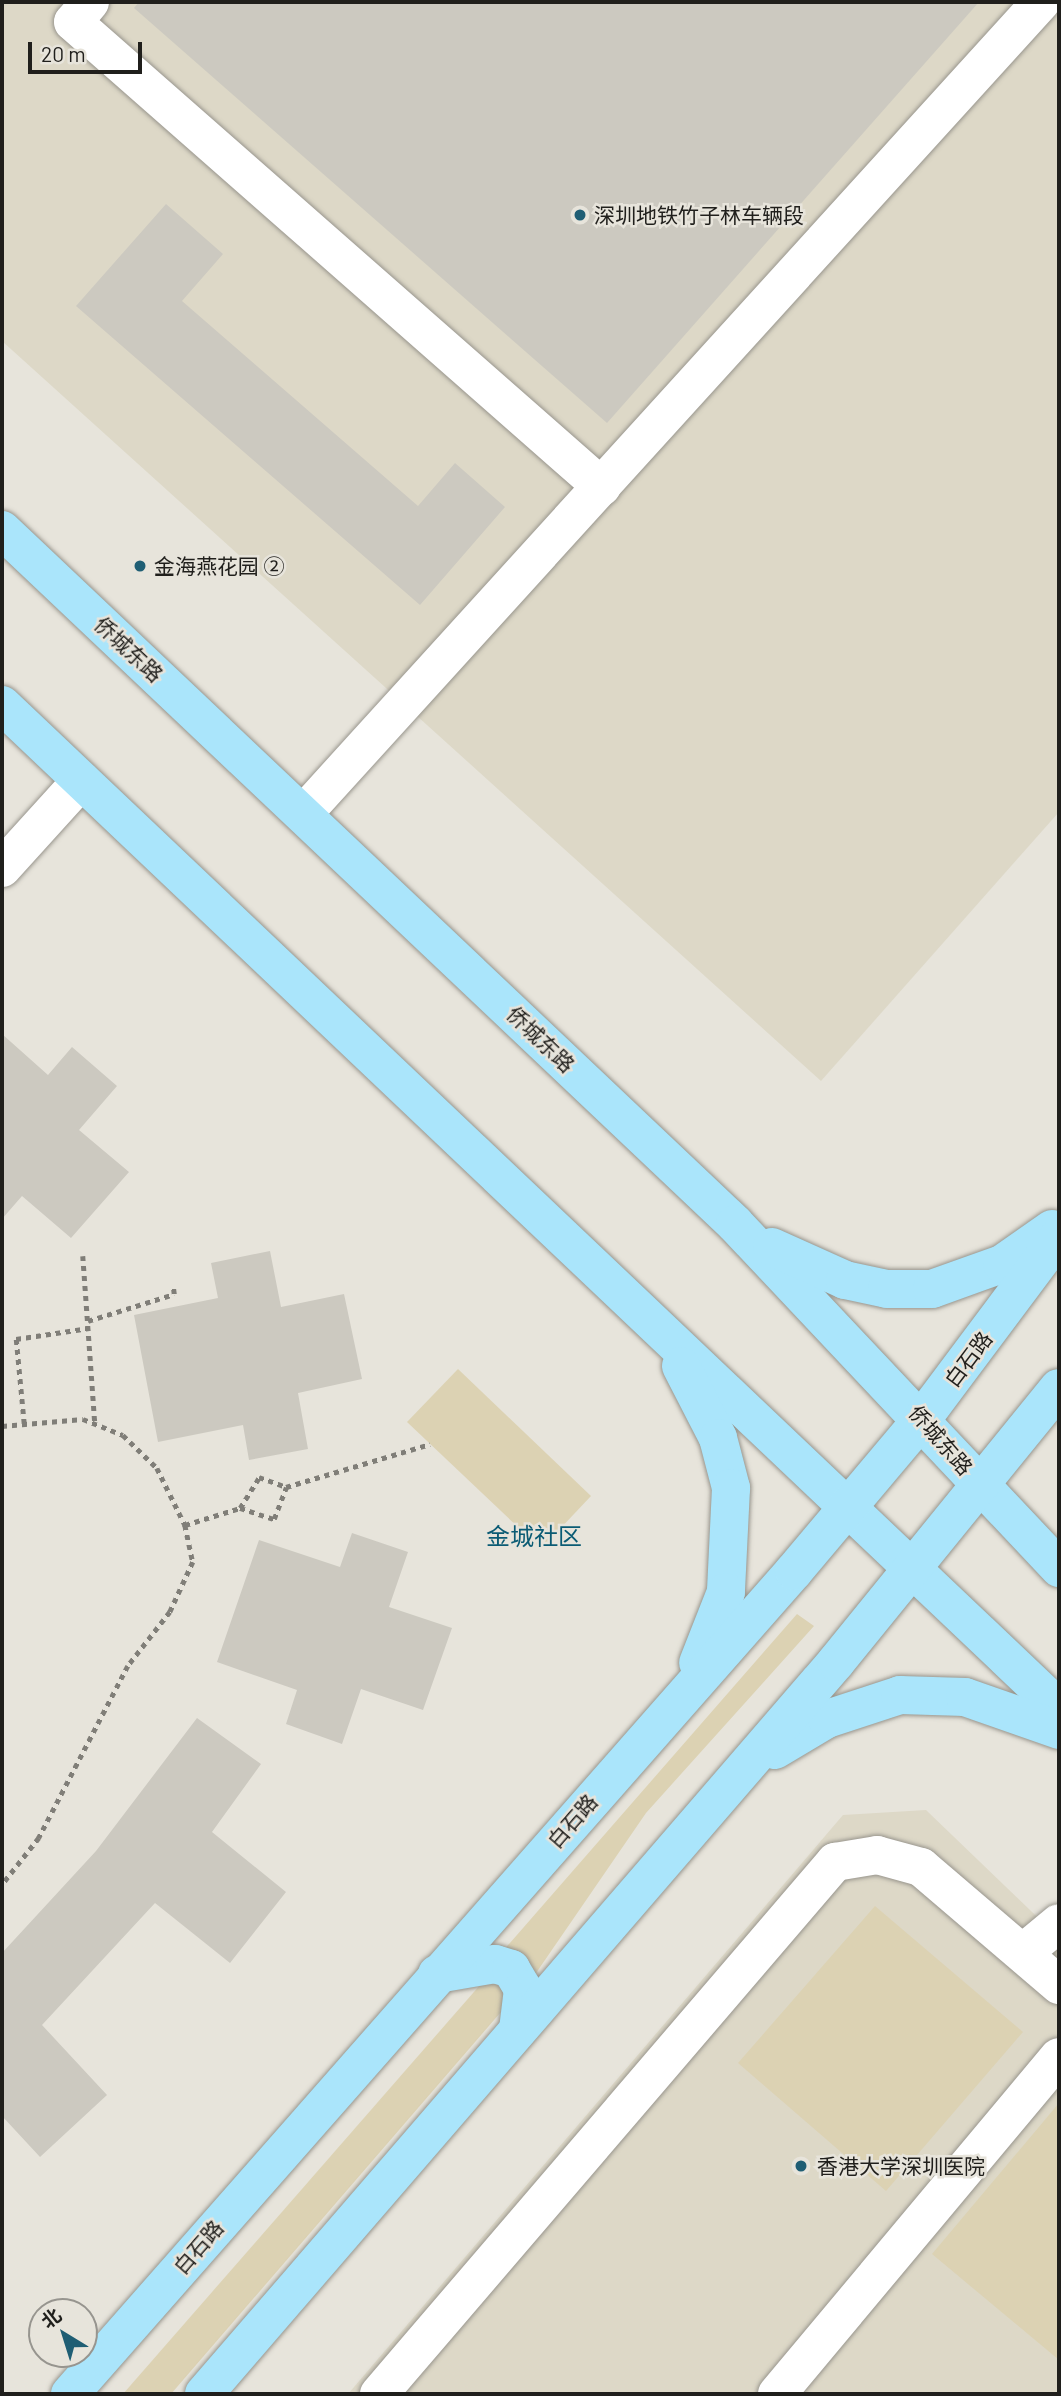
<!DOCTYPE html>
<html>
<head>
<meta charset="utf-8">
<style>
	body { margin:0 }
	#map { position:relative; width:1061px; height:2396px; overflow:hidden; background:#e7e4db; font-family:Barlow,"Noto Sans SC",sans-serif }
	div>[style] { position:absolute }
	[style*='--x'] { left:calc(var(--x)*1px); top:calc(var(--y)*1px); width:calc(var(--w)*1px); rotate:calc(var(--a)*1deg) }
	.built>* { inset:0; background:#ddd8c7 }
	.green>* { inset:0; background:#dcd2b3 }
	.building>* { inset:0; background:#ccc9c0 }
	.path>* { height:4.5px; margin-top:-2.25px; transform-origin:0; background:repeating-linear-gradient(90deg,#807e78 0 5px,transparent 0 10px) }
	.roads { filter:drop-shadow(0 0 2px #98958d) drop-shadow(0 0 2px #98958d) }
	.minor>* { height:38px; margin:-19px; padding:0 19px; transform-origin:19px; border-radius:19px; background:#fff }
	.major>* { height:38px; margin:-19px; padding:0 19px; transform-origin:19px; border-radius:19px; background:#aae5fb }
	.dots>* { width:19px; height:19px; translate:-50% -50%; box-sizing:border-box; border:4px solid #e7e4db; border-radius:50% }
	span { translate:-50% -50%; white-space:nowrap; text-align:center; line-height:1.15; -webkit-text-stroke:5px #e7e4db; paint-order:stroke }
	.poi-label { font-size:21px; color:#201f1c }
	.left { translate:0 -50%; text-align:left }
	.street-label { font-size:21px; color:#201f1c }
	.quarter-label { font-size:24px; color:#0b5b74 }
	.frame { position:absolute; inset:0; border:4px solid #201f1c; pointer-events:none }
	.north { position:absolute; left:28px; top:2298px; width:70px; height:70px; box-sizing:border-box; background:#e7e4db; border:2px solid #97958f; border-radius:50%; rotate:322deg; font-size:19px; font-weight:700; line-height:28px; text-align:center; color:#201f1c }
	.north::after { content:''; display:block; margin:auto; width:24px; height:32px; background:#1f5e74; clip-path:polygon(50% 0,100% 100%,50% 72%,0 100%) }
	.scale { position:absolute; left:28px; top:42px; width:114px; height:32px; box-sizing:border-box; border:4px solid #201f1c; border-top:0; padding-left:9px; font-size:21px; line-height:24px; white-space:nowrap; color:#201f1c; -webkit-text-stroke:5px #e7e4db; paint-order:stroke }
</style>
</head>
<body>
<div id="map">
	<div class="built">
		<div style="clip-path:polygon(2px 2px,1059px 2px,1059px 812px,821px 1081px,2px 341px)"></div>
		<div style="clip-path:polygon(926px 1810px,1059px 1938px,1059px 2394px,348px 2394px,843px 1815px)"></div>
	</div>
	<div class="green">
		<div style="clip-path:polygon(458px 1369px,591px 1496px,541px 1549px,407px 1422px)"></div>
		<div style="clip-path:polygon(797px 1614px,814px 1626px,646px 1813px,534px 1976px,502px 1952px)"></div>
		<div style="clip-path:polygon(875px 1906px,1023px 2032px,886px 2191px,738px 2063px)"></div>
		<div style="clip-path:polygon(487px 1977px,504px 1989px,507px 2005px,171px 2394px,123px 2394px)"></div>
		<div style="clip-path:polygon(1059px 2103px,1059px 2360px,932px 2254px)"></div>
	</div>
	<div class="building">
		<div style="clip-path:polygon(139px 2px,979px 2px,607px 423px,134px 8px)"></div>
		<div style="clip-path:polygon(166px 204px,223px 254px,182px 301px,418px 506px,455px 463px,505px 507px,420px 605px,76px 306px)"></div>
		<div style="clip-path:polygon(2px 1034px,48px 1075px,72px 1047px,117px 1086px,79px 1130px,129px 1172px,71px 1238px,22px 1196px,2px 1219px)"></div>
		<div style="clip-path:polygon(270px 1251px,281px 1307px,344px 1294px,362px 1379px,298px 1393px,308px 1449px,249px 1460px,243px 1425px,158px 1442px,134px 1315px,218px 1298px,211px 1263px)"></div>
		<div style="clip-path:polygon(352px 1533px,408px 1552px,389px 1607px,452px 1628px,423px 1710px,361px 1689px,342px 1744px,286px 1724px,297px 1690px,217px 1662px,259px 1540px,340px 1567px)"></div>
		<div style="clip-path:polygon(197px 1718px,261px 1764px,212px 1832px,286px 1892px,230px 1963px,155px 1903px,42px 2025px,107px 2095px,40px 2157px,2px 2116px,2px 1953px,96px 1851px)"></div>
	</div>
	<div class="path">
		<div style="--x:83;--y:1256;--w:168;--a:85.9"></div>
		<div style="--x:88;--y:1321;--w:90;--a:-17.4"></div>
		<div style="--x:174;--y:1294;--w:8;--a:-97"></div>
		<div style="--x:24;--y:1424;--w:85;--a:-95.4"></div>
		<div style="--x:16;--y:1339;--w:74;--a:-8.6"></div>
		<div style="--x:2;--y:1426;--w:81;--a:-4.9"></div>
		<div style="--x:83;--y:1419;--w:43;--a:21.8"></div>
		<div style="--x:123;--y:1435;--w:47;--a:44.1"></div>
		<div style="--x:157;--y:1468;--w:64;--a:63.8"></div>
		<div style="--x:185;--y:1525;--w:38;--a:78"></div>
		<div style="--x:193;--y:1562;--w:55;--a:114.7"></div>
		<div style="--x:170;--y:1612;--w:68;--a:127.9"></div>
		<div style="--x:128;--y:1666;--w:194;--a:117.4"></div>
		<div style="--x:39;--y:1838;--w:60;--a:128.2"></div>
		<div style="--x:240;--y:1508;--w:36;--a:18"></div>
		<div style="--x:274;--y:1519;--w:34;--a:-69"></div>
		<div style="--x:185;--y:1525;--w:58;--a:-17.2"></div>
		<div style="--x:240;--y:1508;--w:36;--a:-58"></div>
		<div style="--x:259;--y:1477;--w:29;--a:20"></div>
		<div style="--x:286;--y:1487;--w:150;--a:-16.6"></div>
	</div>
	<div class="roads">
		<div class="minor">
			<div style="--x:90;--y:2;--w:26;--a:130"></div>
			<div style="--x:73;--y:22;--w:704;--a:41.32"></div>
			<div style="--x:304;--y:813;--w:1096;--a:-47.74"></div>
			<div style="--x:2;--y:868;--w:118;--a:-47.8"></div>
			<div style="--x:1024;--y:1952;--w:45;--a:-39.6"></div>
			<div style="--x:379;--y:2394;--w:701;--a:-49.4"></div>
			<div style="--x:835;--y:1862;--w:43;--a:-9.5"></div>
			<div style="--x:877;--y:1855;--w:46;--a:15.3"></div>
			<div style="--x:921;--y:1867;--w:182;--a:40.5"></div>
			<div style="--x:777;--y:2394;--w:439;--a:-50.1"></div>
		</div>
		<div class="major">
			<div style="--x:2;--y:530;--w:1009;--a:43.43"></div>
			<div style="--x:735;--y:1224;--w:473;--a:46.7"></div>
			<div style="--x:2;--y:705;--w:1457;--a:43.5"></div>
			<div style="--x:772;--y:1247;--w:80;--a:24.3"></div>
			<div style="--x:845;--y:1280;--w:43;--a:12.1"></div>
			<div style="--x:887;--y:1289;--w:45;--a:0"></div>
			<div style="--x:932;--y:1289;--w:74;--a:-19.7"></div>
			<div style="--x:1002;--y:1264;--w:61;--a:-35"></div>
			<div style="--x:681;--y:1366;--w:81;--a:62.8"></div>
			<div style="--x:718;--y:1438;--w:52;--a:75.4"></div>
			<div style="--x:731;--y:1488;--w:104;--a:92.8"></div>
			<div style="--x:726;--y:1592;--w:76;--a:111.5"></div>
			<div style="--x:775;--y:1750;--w:61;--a:-30.8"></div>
			<div style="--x:827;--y:1719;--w:77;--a:-18.2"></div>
			<div style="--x:900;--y:1695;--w:65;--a:1.8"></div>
			<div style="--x:965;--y:1697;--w:100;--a:19.3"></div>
			<div style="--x:437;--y:1974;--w:59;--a:-9.8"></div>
			<div style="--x:495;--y:1964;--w:17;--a:17"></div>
			<div style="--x:511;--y:1969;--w:23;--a:59"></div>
			<div style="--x:523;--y:1989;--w:41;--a:97"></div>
			<div style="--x:70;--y:2394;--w:1096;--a:-48.66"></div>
			<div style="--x:794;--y:1571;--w:199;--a:-49.9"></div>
			<div style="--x:922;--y:1419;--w:229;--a:-53.2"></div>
			<div style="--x:204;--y:2394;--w:967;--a:-49.19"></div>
			<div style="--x:836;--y:1662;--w:353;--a:-50.9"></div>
		</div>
	</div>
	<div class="dots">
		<div style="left:580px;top:215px;background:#1f5e74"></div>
		<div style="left:140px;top:566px;background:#1f5e74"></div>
		<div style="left:801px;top:2166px;background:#1f5e74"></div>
	</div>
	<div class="poi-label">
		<span class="left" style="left:594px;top:215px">深圳地铁竹子林车辆段</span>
		<span class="left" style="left:154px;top:566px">金海燕花园 ②</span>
		<span class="left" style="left:817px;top:2166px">香港大学深圳医院</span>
	</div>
	<div class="street-label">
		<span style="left:129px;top:649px;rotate:43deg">侨城东路</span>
		<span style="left:541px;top:1039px;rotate:44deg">侨城东路</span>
		<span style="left:968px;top:1359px;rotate:-53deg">白石路</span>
		<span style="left:941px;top:1440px;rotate:49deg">侨城东路</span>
		<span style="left:572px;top:1821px;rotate:-49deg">白石路</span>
		<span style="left:198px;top:2247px;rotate:-49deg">白石路</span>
	</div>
	<div class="quarter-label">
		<span style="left:534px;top:1536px">金城社区</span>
	</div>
	<div class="frame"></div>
	<div class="north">北</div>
	<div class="scale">20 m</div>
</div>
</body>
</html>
